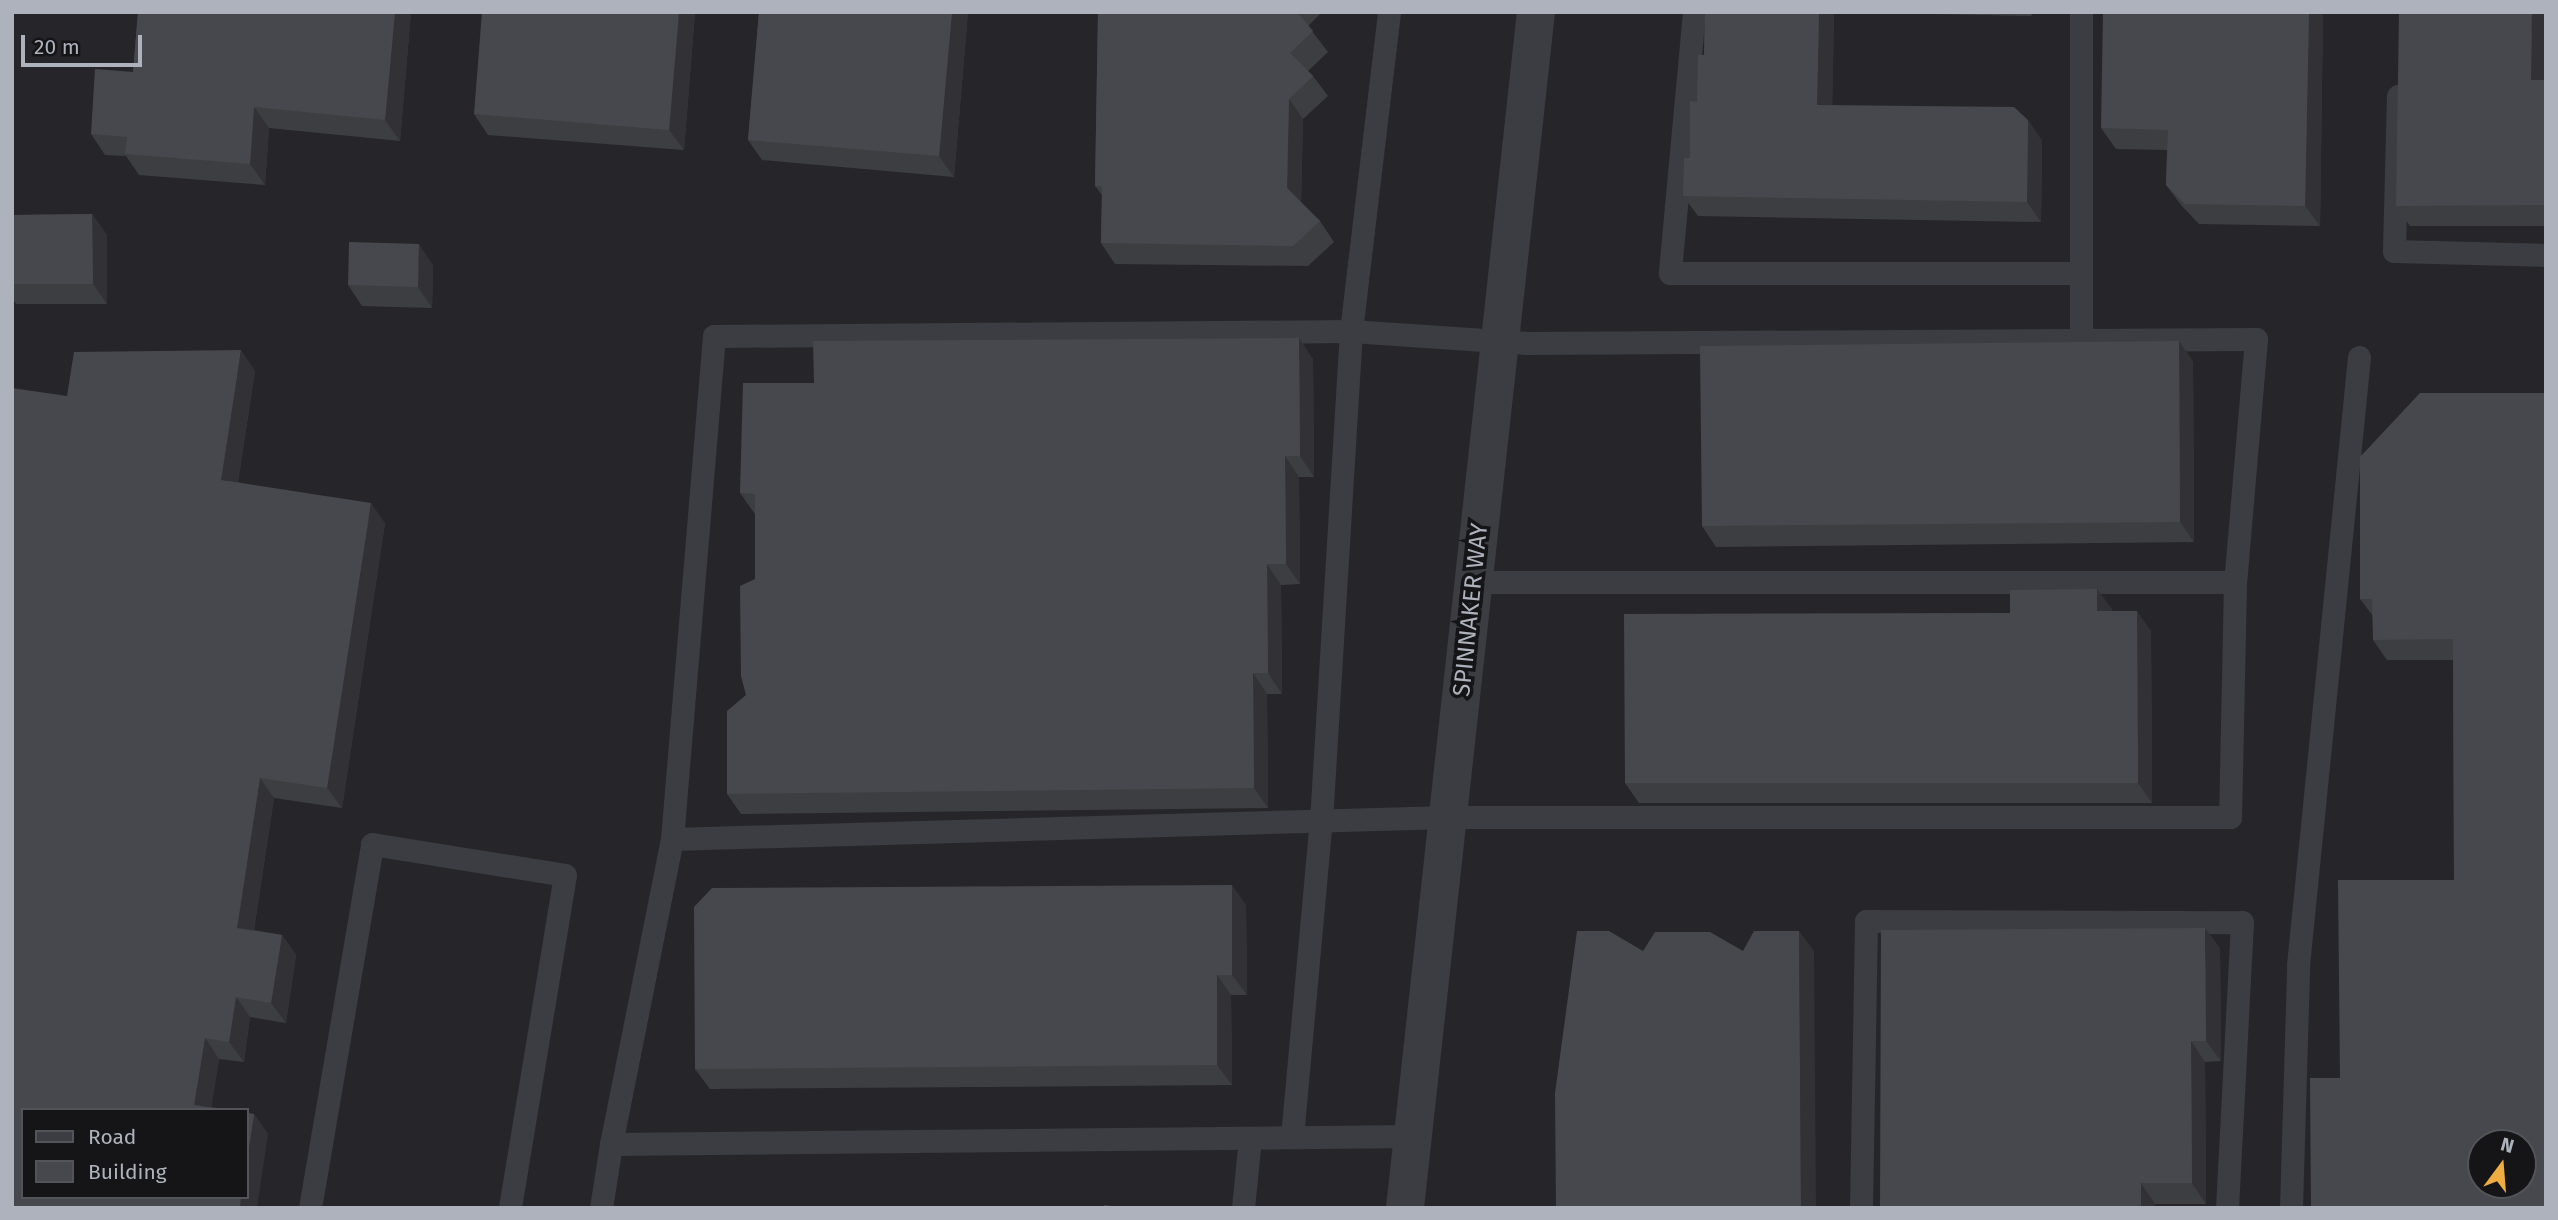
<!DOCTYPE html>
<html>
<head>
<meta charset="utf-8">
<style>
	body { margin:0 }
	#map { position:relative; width:2558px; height:1220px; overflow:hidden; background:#1a1a1d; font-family:"Fira Sans",sans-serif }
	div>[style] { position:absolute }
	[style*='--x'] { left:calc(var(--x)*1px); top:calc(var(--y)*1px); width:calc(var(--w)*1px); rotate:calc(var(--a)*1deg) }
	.built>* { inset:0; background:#26262a }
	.lane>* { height:23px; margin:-11.5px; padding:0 11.5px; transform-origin:11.5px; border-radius:11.5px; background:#3b3d42 }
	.street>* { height:38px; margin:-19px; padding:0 19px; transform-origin:19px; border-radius:19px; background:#3b3d42 }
	.wall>* { inset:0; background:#3d3e42 }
	.shaded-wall>* { inset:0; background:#323236 }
	.building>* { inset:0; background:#47484d }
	span { translate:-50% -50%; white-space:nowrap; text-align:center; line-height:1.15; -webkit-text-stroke:7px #151518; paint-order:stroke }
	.street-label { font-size:24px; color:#adb2bc }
	.frame { position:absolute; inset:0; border:14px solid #adb2bc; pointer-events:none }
	.legend { position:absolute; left:21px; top:1108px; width:228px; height:91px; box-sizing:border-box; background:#151518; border:2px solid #52545a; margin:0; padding:9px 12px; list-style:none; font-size:21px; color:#adb2bc }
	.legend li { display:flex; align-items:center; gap:14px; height:35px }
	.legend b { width:35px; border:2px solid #52545a }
	.north { position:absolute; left:2467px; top:1129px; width:70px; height:70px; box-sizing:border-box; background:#151518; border:2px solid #52545a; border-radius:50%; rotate:16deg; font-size:19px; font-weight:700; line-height:28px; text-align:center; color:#adb2bc }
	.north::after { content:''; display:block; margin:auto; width:24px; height:32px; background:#eeac41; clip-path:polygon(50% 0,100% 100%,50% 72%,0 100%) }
	.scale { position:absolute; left:21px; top:35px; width:121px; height:32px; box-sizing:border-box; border:4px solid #adb2bc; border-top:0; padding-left:9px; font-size:21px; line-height:24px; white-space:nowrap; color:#adb2bc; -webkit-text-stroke:5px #151518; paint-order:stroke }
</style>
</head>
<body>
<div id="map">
	<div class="built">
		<div style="clip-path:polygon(evenodd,12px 12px,2546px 12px,2546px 1208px,12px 1208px,12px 12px,23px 1110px,247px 1110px,247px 1197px,23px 1197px,23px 1110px,12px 12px,2481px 1143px,2523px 1143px,2523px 1185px,2481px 1185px,2481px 1143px)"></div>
	</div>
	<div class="lane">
		<div style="--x:1694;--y:12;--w:262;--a:95.3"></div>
		<div style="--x:1670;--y:273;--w:411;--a:0"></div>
		<div style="--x:2398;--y:96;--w:155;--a:91.5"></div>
		<div style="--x:2394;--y:251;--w:152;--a:1.5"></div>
		<div style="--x:2081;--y:340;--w:328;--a:-90"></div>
		<div style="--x:1474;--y:582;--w:761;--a:0"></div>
		<div style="--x:1292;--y:1137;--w:317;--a:-84.8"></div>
		<div style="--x:1321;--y:821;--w:491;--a:-86.5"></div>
		<div style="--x:1351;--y:331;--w:321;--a:-83.2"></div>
		<div style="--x:611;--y:1144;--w:311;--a:-78.7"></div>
		<div style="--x:672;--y:839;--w:505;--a:-85.23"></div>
		<div style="--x:714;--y:336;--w:637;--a:-0.45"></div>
		<div style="--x:1351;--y:331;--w:174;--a:3.9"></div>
		<div style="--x:1525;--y:343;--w:731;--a:-0.31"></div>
		<div style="--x:2256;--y:339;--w:244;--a:94.9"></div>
		<div style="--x:2235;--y:582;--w:235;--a:91.2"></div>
		<div style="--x:2230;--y:817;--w:782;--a:180"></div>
		<div style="--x:1448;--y:817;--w:776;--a:178.38"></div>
		<div style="--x:310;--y:1208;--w:369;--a:-80.3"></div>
		<div style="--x:372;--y:844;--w:195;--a:9.1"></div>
		<div style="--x:565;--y:875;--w:338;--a:99.4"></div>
		<div style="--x:601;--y:1208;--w:65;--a:-81.1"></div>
		<div style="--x:611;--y:1144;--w:802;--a:-0.57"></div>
		<div style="--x:1243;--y:1208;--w:70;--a:-84.3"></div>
		<div style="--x:1861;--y:1208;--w:287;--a:-89"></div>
		<div style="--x:1866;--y:921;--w:376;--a:0.2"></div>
		<div style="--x:2242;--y:922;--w:286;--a:93"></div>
		<div style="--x:2291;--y:1208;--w:243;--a:-88.3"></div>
		<div style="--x:2298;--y:965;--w:611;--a:-84.27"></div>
	</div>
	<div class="street">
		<div style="--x:1405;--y:1208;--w:1203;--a:-83.75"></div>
	</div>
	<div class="wall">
		<div style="clip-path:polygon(138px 12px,411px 12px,400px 141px,269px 128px,265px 185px,139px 175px,126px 156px,105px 155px,91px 134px,133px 72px)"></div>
		<div style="clip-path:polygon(695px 12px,684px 150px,488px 135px,474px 114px)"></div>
		<div style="clip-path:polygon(759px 12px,968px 12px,954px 177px,762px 160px,748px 140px)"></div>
		<div style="clip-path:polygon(1098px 12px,1322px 12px,1308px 26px,1328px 52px,1308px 71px,1313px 76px,1328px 96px,1303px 119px,1301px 203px,1320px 221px,1334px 242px,1308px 266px,1115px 264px,1101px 243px,1102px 195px,1095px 186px)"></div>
		<div style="clip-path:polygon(1705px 12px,2034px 12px,2031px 16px,1834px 12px,1832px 105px,2028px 120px,2042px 141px,2041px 222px,1698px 216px,1683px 196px,1690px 158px,1704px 55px)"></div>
		<div style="clip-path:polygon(2323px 12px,2320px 226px,2199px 224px,2181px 205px,2166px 185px,2167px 150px,2116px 149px,2101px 128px)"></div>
		<div style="clip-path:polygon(2546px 12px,2546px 226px,2410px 226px,2396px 206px)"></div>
		<div style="clip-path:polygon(92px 214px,107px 235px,107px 304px,16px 304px,12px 298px,12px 215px)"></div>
		<div style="clip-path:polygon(433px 265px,432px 308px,362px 306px,348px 285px)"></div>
		<div style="clip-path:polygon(2179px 341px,2193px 362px,2194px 542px,1716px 547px,1702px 526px)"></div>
		<div style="clip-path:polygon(1313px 359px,1314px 477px,1299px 477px,1300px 584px,1281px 585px,1282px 694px,1267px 694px,1268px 808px,741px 814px,727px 794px,746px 695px,755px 579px,755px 514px,740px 493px,814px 383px)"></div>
		<div style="clip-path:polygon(255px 371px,238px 482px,385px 523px,342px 808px,274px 798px,254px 930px,282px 935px,296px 955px,286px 1023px,250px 1017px,244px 1062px,219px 1059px,211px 1107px,254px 1114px,268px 1134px,12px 1208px,67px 396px)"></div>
		<div style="clip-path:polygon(2420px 393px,2546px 1208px,2340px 1078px,2454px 880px,2453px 660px,2387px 660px,2373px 640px,2373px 616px,2360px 599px)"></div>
		<div style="clip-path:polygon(2112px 609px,2112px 611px,2151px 631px,2152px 803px,1639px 803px,1625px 783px,2010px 613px)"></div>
		<div style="clip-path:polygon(1246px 905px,1247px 995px,1231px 995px,1232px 1085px,710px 1089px,695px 1069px)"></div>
		<div style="clip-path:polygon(2220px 948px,2221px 1061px,2205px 1062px,2206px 1204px,2155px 1204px,2155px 1208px,1880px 1208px)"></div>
	</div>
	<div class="shaded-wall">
		<div style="clip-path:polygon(395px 12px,411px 12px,400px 141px,385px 120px)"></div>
		<div style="clip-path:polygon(679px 12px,695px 12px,684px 150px,669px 130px)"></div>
		<div style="clip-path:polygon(952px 12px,968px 12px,954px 177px,939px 156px)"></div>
		<div style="clip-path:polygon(1819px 12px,1834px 12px,1832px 125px,1817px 105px)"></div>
		<div style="clip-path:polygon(2309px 12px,2323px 12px,2320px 226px,2305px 206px)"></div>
		<div style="clip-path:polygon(2532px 12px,2546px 12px,2545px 100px,2531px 80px)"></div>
		<div style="clip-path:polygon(1289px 99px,1303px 119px,1301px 208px,1287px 188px)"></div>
		<div style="clip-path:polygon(254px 107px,269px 128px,265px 185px,250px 164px)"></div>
		<div style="clip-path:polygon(2028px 120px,2042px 141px,2041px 222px,2027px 202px)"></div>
		<div style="clip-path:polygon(92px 214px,107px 235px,107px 304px,93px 284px)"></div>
		<div style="clip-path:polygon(419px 244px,433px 265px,432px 308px,418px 287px)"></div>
		<div style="clip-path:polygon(1299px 338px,1313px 359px,1314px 477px,1300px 456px)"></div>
		<div style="clip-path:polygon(2179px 341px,2193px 362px,2194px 542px,2180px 522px)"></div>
		<div style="clip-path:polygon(241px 350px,255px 371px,235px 500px,221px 480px)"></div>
		<div style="clip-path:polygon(1285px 456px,1299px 477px,1300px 584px,1286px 564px)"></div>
		<div style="clip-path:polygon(371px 503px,385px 523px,342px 808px,327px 788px)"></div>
		<div style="clip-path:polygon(1267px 564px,1281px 585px,1282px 694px,1268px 673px)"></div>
		<div style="clip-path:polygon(2097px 589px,2112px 609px,2111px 632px,2097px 611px)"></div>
		<div style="clip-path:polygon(2137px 611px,2151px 631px,2152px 803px,2138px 783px)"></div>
		<div style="clip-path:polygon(1253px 673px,1267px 694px,1268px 808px,1254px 788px)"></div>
		<div style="clip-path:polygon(260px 778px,274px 798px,251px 948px,237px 928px)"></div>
		<div style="clip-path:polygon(1232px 885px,1246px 905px,1247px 995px,1232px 975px)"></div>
		<div style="clip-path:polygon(2205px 928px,2220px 948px,2221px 1061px,2206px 1041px)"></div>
		<div style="clip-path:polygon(1799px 931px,1814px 951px,1816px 1208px,1801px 1208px)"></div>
		<div style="clip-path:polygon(282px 935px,296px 955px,286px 1023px,271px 1003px)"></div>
		<div style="clip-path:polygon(1217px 975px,1231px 995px,1232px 1085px,1217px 1065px)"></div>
		<div style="clip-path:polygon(236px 997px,250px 1017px,244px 1062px,229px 1042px)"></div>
		<div style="clip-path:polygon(205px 1038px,219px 1059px,211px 1110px,194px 1105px)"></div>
		<div style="clip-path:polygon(2191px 1041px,2205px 1062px,2206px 1204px,2192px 1183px)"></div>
		<div style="clip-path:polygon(254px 1114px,268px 1134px,257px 1208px,240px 1208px,241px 1197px,247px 1197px,247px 1162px)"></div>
		<div style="clip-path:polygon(2141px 1183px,2155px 1204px,2155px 1208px,2141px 1208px)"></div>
	</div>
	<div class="building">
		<div style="clip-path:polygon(138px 12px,395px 12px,385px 120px,254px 107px,250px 164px,125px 154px,127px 137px,91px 134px,95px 69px,133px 72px)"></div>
		<div style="clip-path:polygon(482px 12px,679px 12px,669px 130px,474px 114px)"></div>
		<div style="clip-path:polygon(759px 12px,952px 12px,939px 156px,748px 140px)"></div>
		<div style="clip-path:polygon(1098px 12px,1297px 12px,1313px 31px,1290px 53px,1313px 76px,1289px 99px,1287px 188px,1320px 221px,1293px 246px,1101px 243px,1102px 186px,1095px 186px)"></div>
		<div style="clip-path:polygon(1705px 12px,1819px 12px,1817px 105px,2014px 107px,2028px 120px,2027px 202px,1683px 196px,1684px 158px,1690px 158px,1690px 101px,1697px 102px,1698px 55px,1704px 55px)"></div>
		<div style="clip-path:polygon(2103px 12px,2309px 12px,2305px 206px,2185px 204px,2166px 185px,2168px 130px,2101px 128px)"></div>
		<div style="clip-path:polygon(2399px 12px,2532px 12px,2531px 80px,2546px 80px,2546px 205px,2396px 206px)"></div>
		<div style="clip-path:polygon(92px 214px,93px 284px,12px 284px,12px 215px)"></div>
		<div style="clip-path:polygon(349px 242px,419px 244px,418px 287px,348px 285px)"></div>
		<div style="clip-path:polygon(1299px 338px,1300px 456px,1285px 456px,1286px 564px,1267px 564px,1268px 673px,1253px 673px,1254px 788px,727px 794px,727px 711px,746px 695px,741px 676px,740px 586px,755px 579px,755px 494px,740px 493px,743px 383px,814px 383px,813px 341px)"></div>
		<div style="clip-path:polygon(2179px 341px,2180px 522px,1702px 526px,1700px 346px)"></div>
		<div style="clip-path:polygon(241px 350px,221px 480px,371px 503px,327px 788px,260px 778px,237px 928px,282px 935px,271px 1003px,236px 997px,229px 1042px,205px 1038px,194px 1105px,227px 1110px,23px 1110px,23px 1197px,241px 1197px,240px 1208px,12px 1208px,12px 388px,67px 396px,74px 352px)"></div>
		<div style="clip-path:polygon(evenodd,2420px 393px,2546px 393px,2546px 1208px,2311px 1208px,2310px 1078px,2340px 1078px,2338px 880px,2454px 880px,2453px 639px,2373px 640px,2372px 599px,2360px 599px,2360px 457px,2420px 393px,2481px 1143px,2523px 1143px,2523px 1185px,2481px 1185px,2481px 1143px)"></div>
		<div style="clip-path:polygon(2097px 589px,2097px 611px,2137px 611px,2138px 783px,1625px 783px,1624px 614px,2010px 613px,2010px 590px)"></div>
		<div style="clip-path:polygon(1232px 885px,1232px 975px,1217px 975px,1217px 1065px,695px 1069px,694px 907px,712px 888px)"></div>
		<div style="clip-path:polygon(2205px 928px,2206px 1041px,2191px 1041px,2192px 1183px,2141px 1183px,2141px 1208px,1880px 1208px,1881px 930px)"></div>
		<div style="clip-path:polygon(1577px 931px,1609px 931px,1643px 951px,1655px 932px,1710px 932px,1743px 951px,1754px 931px,1799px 931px,1801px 1208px,1556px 1208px,1555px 1093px)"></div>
		<div style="clip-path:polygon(247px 1113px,254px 1114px,247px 1162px)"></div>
		<div style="clip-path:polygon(1104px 1205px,1127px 1208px,1104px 1208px)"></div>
	</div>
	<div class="street-label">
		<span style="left:1471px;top:610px;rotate:-84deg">SPINNAKER WAY</span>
	</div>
	<div class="frame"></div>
	<ul class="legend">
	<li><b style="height:9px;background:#3b3d42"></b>Road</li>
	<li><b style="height:19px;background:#47484d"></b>Building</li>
	</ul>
	<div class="north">N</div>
	<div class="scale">20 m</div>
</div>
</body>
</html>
